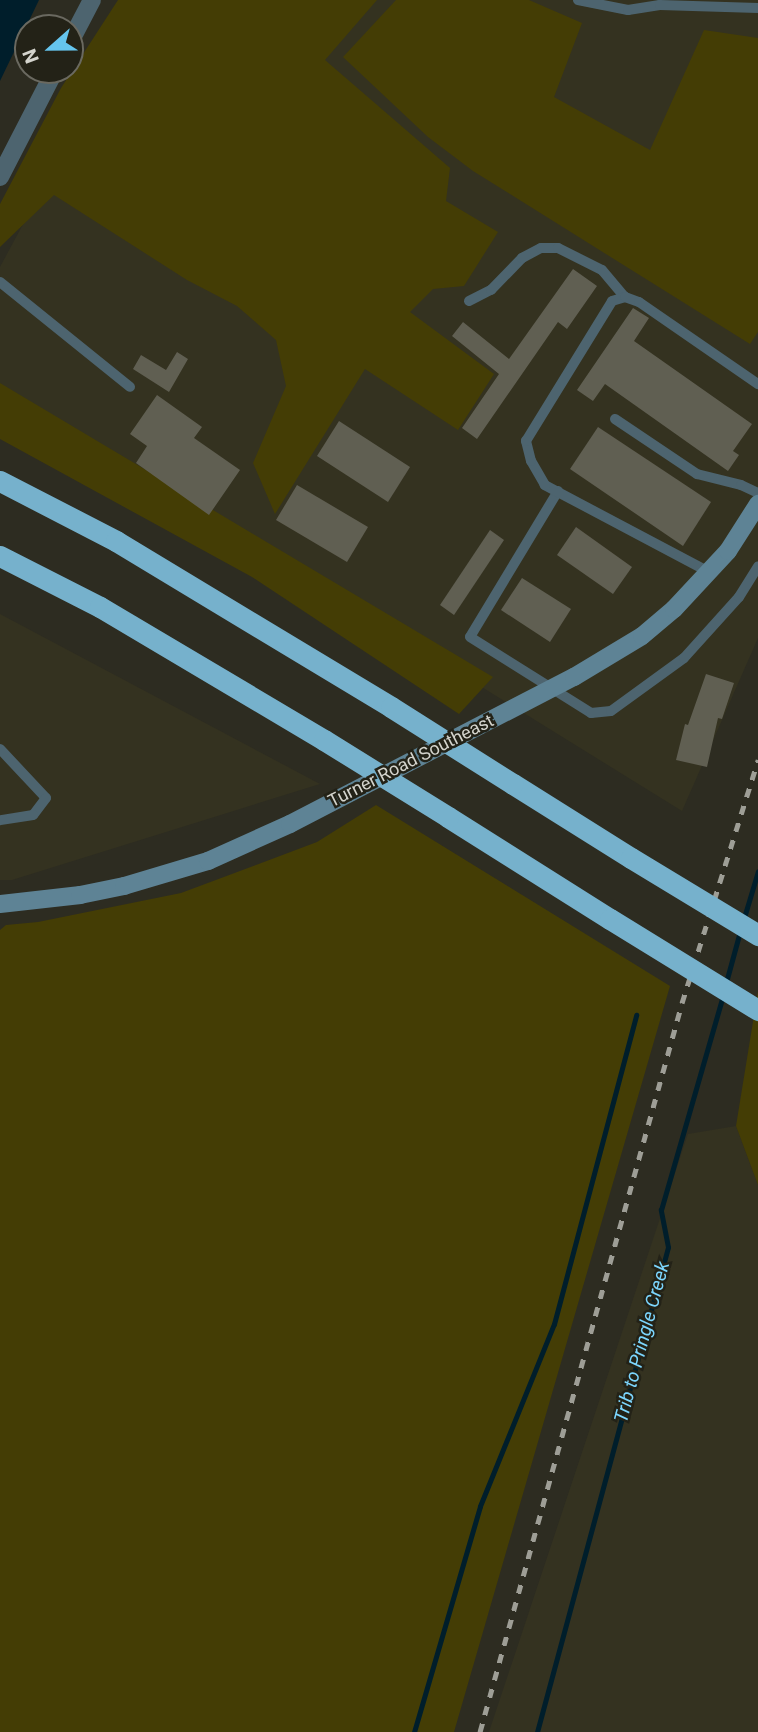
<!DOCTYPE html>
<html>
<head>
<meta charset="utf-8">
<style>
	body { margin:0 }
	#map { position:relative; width:758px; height:1732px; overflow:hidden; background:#2d2c21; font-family:Roboto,sans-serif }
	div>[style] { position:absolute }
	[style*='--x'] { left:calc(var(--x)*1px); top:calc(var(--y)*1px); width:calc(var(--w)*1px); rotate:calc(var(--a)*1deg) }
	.built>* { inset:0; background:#343220 }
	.green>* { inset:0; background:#443d05 }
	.water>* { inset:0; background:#001e2b }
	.stream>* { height:5px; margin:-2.5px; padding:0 2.5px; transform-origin:2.5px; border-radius:2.5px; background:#001e2b }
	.building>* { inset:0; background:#605f52 }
	.lane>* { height:10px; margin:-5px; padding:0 5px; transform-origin:5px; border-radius:5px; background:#4d646f }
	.street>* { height:18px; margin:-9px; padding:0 9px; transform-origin:9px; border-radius:9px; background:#4d646f }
	.secondary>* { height:18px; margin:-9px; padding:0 9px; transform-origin:9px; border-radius:9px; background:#5e8395 }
	.highway>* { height:21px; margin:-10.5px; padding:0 10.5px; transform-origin:10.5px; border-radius:10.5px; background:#76b1cc }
	.rail>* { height:5px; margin-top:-2.5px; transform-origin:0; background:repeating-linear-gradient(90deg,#9e9e96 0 9px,transparent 0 18px) }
	.highway-bridge>* { height:21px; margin:-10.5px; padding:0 10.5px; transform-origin:10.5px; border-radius:10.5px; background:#76b1cc }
	span { translate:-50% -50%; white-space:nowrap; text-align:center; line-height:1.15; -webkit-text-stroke:5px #232217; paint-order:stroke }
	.street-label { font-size:18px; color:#d4d4cd }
	.water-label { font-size:19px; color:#7cd6fe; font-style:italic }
	.north { position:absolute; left:14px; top:14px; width:70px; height:70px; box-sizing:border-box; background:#232217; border:2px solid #6a6960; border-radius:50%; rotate:249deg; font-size:19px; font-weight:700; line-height:28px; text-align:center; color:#d4d4cd }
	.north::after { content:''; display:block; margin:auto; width:24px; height:32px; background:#65c5ee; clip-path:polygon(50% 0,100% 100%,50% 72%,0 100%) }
</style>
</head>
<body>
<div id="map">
	<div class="built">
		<div style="clip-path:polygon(144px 0,758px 0,758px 638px,682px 811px,0 389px,0 267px)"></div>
		<div style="clip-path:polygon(0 614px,320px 784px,12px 880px,0 880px)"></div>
		<div style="clip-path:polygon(736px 1126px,758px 1185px,758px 1732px,489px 1732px,688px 1134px)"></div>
	</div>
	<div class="green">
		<div style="clip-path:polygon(118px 0,377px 0,325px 60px,450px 168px,446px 201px,498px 232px,464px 286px,433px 289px,410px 312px,494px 374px,458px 430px,365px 369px,275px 514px,253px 463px,286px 386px,276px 340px,237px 306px,187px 280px,54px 195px,0 247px,0 204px,61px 88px)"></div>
		<div style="clip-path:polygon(396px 0,529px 0,582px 23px,554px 97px,650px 150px,704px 30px,758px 38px,758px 332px,750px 344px,473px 171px,428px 137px,343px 57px)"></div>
		<div style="clip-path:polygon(0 383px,493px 677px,459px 714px,252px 577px,0 439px)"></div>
		<div style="clip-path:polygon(376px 805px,670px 986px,454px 1732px,0 1732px,0 930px,6px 925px,38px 922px,181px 893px,317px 842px)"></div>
		<div style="clip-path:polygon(758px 991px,758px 1185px,736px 1126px)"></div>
	</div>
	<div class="water">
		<div style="clip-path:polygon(0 0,39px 0,0 81px)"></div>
	</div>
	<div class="stream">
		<div style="--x:743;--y:921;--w:52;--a:-73.3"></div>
		<div style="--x:725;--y:986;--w:57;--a:-74.7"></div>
		<div style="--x:414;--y:1732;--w:235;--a:-73.7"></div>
		<div style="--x:480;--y:1506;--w:196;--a:-67.9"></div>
		<div style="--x:554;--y:1324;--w:320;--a:-75.1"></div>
		<div style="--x:537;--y:1732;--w:502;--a:-74.88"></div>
		<div style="--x:668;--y:1247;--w:38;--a:-101"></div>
		<div style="--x:661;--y:1210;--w:224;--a:-73.9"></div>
	</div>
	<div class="building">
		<div style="clip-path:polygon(573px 269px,597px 286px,567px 329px,558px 322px,477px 439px,462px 428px,499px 374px,452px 336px,463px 322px,509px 359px)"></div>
		<div style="clip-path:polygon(633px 308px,649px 318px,634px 341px,752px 424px,733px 451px,739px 455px,728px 471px,605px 384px,593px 401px,577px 390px)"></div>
		<div style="clip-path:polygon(177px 352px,188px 359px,169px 392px,133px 369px,141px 355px,166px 370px)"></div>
		<div style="clip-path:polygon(157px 395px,202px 427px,194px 438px,240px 470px,209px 515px,136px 463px,147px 446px,130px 434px)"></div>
		<div style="clip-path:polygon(339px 421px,410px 467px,388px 502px,317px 456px)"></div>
		<div style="clip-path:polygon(598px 427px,711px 502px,683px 546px,570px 469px)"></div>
		<div style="clip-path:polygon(297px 485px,368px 527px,347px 562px,276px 520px)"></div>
		<div style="clip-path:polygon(576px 527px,632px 567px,613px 594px,557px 555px)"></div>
		<div style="clip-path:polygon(490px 530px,504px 540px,454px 615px,440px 605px)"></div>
		<div style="clip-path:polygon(522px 578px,571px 609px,550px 642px,501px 610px)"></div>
		<div style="clip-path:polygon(706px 674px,734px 683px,722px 719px,718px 718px,707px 767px,676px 760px,685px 724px,688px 725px)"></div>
	</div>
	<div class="lane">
		<div style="--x:578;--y:0;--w:51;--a:11.3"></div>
		<div style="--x:628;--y:10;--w:32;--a:-9"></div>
		<div style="--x:660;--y:5;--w:98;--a:1.8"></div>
		<div style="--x:0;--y:282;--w:167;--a:38.9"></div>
		<div style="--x:469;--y:301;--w:25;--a:-27"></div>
		<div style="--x:491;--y:290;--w:45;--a:-45.9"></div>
		<div style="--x:522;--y:258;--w:21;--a:-28"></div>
		<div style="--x:541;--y:248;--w:17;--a:0"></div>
		<div style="--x:558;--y:248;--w:49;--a:26.6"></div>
		<div style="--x:602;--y:270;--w:35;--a:50"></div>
		<div style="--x:615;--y:419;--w:99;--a:33.9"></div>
		<div style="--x:697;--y:474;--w:45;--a:14"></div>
		<div style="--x:741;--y:485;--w:19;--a:25"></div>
		<div style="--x:558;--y:491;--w:170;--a:121.1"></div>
		<div style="--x:470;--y:637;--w:143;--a:32.1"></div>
		<div style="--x:591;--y:713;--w:20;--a:-6"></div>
		<div style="--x:611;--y:711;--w:90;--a:-36"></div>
		<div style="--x:684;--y:658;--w:82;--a:-48"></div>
		<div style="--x:739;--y:597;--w:36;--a:-58"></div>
		<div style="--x:709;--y:572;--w:186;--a:-152.1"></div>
		<div style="--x:545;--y:485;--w:28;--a:-120"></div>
		<div style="--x:531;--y:461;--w:21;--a:-104"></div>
		<div style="--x:526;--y:441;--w:164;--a:-58.4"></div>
		<div style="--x:612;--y:301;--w:14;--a:-17"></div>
		<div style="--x:625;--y:297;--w:15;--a:20"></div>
		<div style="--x:639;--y:302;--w:145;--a:34.6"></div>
		<div style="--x:0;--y:749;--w:67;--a:46.8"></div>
		<div style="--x:46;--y:798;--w:21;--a:127"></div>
		<div style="--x:33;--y:815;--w:33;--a:171"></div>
	</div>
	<div class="street">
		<div style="--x:70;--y:42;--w:47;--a:-62.4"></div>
		<div style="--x:0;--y:177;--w:120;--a:-62.8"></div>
	</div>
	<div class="secondary">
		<div style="--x:0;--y:904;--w:81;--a:-6.4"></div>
		<div style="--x:80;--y:895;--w:45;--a:-11.6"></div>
		<div style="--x:124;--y:886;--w:88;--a:-16.6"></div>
		<div style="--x:208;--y:861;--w:90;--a:-24.3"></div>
		<div style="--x:290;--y:824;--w:320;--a:-27.4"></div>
		<div style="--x:574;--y:677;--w:79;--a:-31.1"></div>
		<div style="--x:642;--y:636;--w:42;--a:-40.2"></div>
		<div style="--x:674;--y:609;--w:79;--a:-47"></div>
		<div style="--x:728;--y:551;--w:56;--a:-57.4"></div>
	</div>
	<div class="highway">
		<div style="--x:0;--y:481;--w:131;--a:27.3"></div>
		<div style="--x:116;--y:541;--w:321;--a:31.1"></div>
		<div style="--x:0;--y:556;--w:112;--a:27"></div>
		<div style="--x:100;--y:607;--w:261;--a:30.7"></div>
		<div style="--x:513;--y:784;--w:139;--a:32.1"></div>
		<div style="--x:448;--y:817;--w:191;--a:32.2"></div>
	</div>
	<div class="rail">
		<div style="--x:480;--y:1732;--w:756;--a:-74.51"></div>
		<div style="--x:682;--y:1003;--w:255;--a:-72.6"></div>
	</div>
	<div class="highway-bridge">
		<div style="--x:391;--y:707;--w:144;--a:32.3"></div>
		<div style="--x:324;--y:740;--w:146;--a:31.8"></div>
		<div style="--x:631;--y:858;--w:149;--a:31.2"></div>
		<div style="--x:610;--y:919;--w:174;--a:31.6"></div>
	</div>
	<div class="street-label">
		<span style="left:411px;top:761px;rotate:-27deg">Turner Road Southeast</span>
	</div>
	<div class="water-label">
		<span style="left:642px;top:1342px;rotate:-75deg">Trib to Pringle Creek</span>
	</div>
	<div class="north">N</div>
</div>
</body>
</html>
